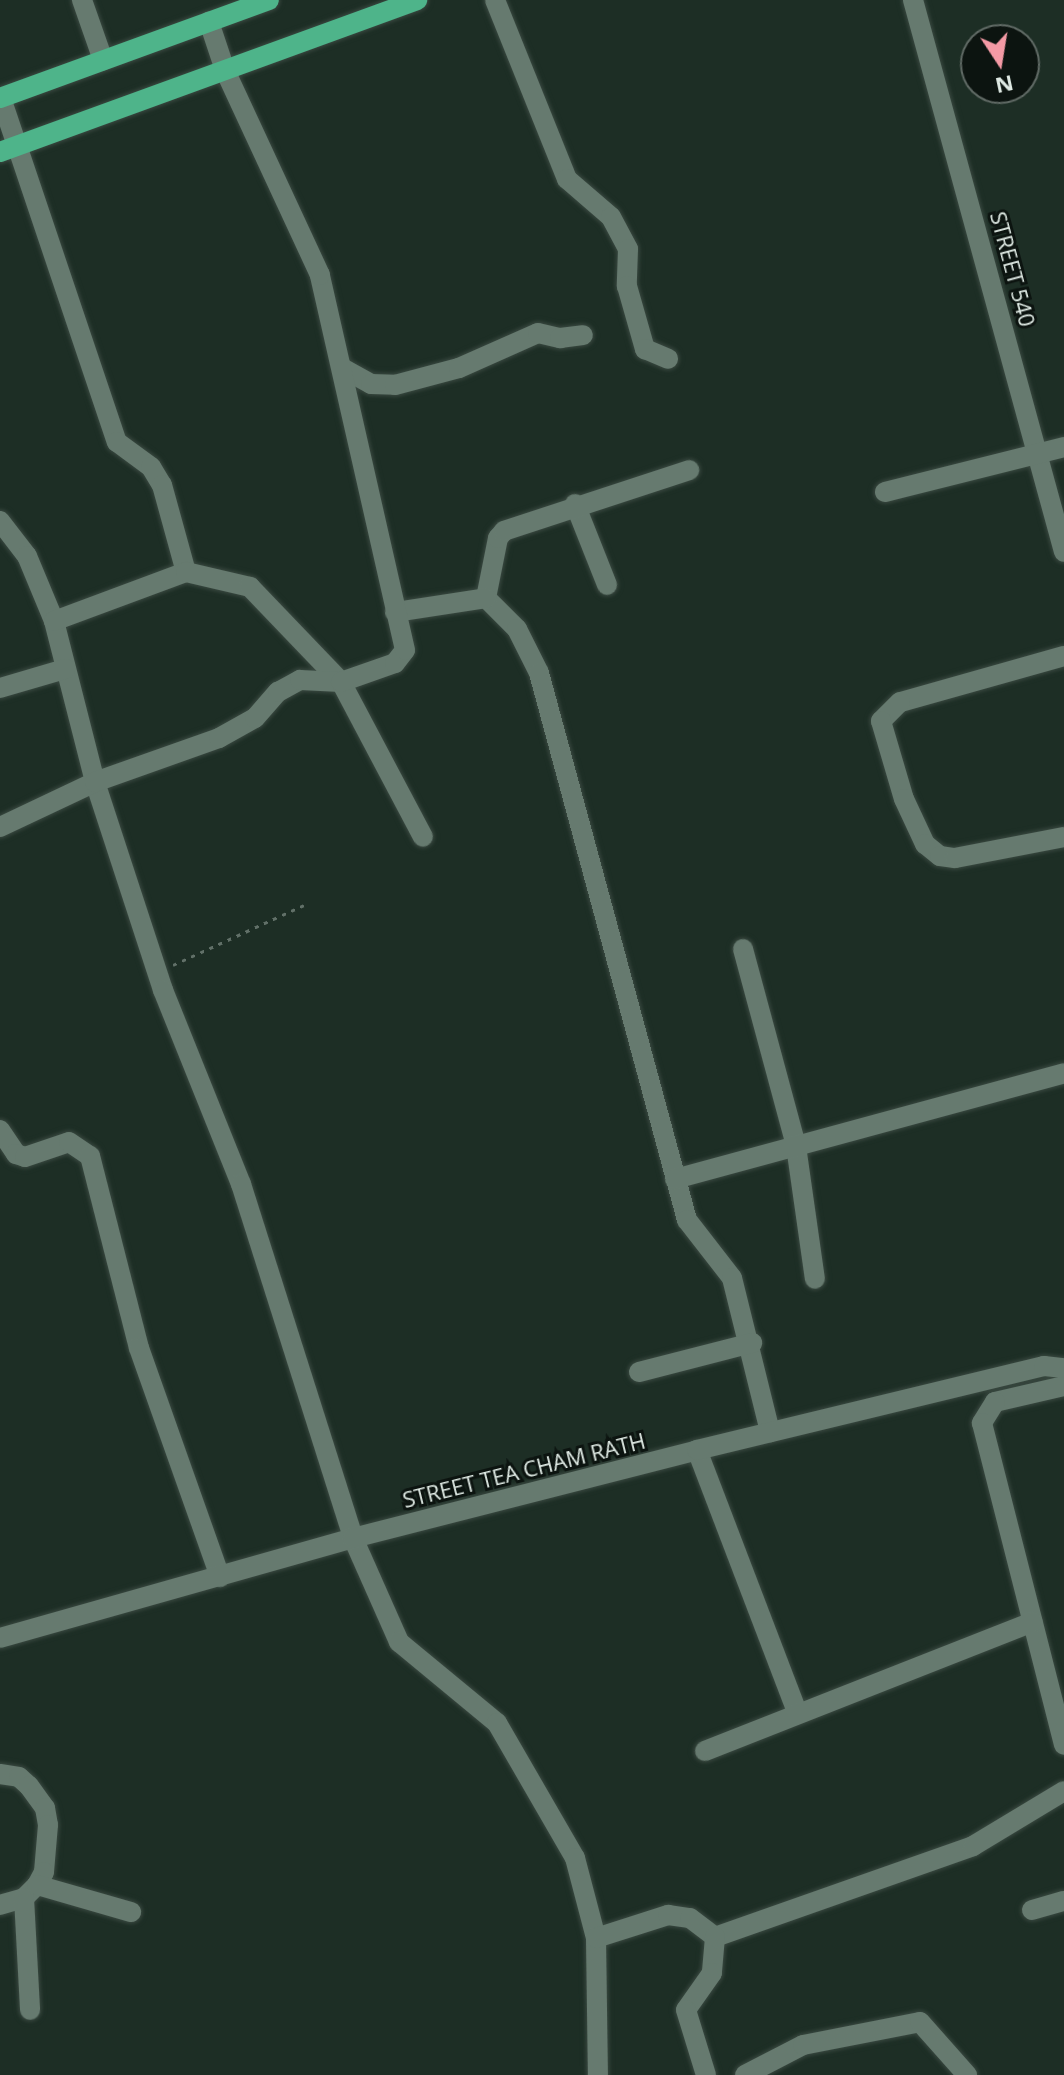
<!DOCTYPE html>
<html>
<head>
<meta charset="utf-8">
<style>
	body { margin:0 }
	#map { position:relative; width:1064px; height:2075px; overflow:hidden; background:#1d2e25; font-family:"Open Sans",sans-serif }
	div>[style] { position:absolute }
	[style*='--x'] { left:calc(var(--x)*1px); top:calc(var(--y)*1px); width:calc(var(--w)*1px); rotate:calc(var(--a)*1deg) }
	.path>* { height:3px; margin-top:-1.5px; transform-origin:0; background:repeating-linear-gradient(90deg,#617068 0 4px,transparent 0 10px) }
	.roads { filter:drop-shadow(0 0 2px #3a4941) drop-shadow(0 0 2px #3a4941) }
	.minor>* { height:20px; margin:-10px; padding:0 10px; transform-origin:10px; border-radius:10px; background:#667a6f }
	.major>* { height:20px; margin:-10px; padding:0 10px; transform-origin:10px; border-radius:10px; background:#4eb48a }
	span { translate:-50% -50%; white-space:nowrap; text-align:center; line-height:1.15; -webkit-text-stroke:6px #0c1410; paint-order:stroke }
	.street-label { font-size:22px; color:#dfeae4 }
	.north { position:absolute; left:960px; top:24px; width:80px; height:80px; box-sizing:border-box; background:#0c1410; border:2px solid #606a65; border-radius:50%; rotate:168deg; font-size:22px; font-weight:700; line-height:32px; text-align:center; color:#dfeae4 }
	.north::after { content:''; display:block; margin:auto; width:28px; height:36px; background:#f49aa5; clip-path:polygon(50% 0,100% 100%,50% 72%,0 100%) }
</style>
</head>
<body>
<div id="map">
	<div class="path">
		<div style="--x:173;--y:965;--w:144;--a:-24.6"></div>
	</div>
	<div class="roads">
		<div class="minor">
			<div style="--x:82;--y:0;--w:64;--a:70.7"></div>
			<div style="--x:495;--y:0;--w:193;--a:68.1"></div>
			<div style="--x:567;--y:179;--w:58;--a:40.8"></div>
			<div style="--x:611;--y:217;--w:36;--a:62"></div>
			<div style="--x:628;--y:249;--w:37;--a:92"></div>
			<div style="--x:627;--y:286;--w:66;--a:74.1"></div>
			<div style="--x:645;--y:349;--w:25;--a:23"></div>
			<div style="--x:913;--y:0;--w:572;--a:74.7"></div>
			<div style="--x:1;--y:98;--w:363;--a:71.4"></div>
			<div style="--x:117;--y:442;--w:42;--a:36.3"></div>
			<div style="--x:151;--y:467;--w:21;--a:59"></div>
			<div style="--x:162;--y:485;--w:90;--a:74.6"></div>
			<div style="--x:344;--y:369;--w:31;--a:29"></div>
			<div style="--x:371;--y:384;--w:24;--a:2"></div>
			<div style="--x:395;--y:385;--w:66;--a:-14.9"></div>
			<div style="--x:459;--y:368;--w:86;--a:-23.9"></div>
			<div style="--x:538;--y:333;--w:23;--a:13"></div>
			<div style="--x:560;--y:338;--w:23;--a:-7"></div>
			<div style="--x:885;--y:492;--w:185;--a:-14.1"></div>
			<div style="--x:575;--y:504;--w:87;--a:68.4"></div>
			<div style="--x:0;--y:521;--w:44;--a:52.4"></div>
			<div style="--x:27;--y:556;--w:70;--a:67.4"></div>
			<div style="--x:54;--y:621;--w:166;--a:75.7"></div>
			<div style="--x:95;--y:782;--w:219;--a:71.9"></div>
			<div style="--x:163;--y:990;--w:209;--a:68.1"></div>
			<div style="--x:241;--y:1184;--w:371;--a:72.4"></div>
			<div style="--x:353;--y:1538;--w:114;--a:66.1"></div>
			<div style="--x:399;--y:1642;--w:127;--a:39.6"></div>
			<div style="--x:497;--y:1723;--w:156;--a:60"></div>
			<div style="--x:575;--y:1858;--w:83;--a:75.3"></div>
			<div style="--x:596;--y:1938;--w:137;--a:89.2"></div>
			<div style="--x:486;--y:598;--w:44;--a:45"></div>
			<div style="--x:517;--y:629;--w:49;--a:63.4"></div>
			<div style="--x:539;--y:673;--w:567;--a:74.86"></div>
			<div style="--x:687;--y:1220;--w:73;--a:52.2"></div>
			<div style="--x:732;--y:1278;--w:159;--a:76.1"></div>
			<div style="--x:486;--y:598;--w:61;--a:-78.7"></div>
			<div style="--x:498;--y:538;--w:9;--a:-49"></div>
			<div style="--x:504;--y:531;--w:195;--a:-18.2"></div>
			<div style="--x:395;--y:612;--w:92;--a:-8.7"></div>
			<div style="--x:54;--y:621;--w:141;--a:-20.4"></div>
			<div style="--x:186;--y:572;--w:66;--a:13.2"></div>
			<div style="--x:250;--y:587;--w:132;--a:46.2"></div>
			<div style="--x:341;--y:682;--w:175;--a:62.1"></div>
			<div style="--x:1064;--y:656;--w:170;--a:164.3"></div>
			<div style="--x:900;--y:702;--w:27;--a:135"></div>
			<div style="--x:881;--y:721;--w:81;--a:73.6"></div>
			<div style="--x:904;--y:799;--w:50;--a:65"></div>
			<div style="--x:925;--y:844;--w:19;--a:39"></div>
			<div style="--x:940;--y:856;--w:15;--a:8"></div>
			<div style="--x:955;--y:858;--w:111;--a:-10.9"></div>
			<div style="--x:0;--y:688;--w:68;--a:-16.3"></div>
			<div style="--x:0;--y:827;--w:105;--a:-25.3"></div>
			<div style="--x:95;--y:782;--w:132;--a:-19.5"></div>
			<div style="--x:219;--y:738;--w:41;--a:-29.1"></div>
			<div style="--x:255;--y:718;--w:35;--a:-49"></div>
			<div style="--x:278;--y:692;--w:25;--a:-29"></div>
			<div style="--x:300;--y:680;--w:41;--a:2.8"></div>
			<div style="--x:341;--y:682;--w:57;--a:-19.4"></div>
			<div style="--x:395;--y:663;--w:16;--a:-52"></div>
			<div style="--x:405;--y:650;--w:385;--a:-102.8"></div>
			<div style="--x:320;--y:275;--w:226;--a:-114.9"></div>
			<div style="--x:225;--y:70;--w:51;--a:-108.4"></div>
			<div style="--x:743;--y:949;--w:204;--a:74.9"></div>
			<div style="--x:796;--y:1146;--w:134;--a:81.9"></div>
			<div style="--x:0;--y:1130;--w:29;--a:56"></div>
			<div style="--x:16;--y:1154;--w:9;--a:18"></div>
			<div style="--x:25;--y:1157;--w:46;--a:-18.8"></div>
			<div style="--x:69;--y:1142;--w:25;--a:34"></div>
			<div style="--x:90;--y:1156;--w:198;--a:75.7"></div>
			<div style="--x:139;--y:1348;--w:243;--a:70.5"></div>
			<div style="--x:675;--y:1179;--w:403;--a:-15.2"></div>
			<div style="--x:639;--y:1372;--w:117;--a:-14.4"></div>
			<div style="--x:1064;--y:1386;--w:71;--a:166.9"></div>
			<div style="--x:995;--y:1402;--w:25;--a:122"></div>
			<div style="--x:982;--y:1423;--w:332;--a:75.7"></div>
			<div style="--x:697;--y:1450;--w:280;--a:69.1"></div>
			<div style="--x:0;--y:1638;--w:367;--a:-15.8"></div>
			<div style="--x:353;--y:1538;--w:355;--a:-14.3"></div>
			<div style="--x:697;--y:1450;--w:357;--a:-13.6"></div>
			<div style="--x:1044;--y:1366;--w:20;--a:6"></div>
			<div style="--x:705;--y:1751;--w:352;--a:-21.5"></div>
			<div style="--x:0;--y:1774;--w:19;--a:9"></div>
			<div style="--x:19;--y:1777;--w:13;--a:42"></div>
			<div style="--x:29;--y:1786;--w:27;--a:54"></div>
			<div style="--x:45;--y:1808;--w:17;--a:80"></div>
			<div style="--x:48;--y:1825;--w:47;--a:94.9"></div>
			<div style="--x:44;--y:1872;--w:15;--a:118"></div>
			<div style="--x:37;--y:1885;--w:18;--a:135"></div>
			<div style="--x:24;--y:1898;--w:25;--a:164"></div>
			<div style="--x:37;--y:1885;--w:98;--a:16"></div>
			<div style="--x:24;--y:1898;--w:112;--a:86.9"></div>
			<div style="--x:1032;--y:1910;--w:33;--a:-16"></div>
			<div style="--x:715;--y:1937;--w:274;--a:-19.4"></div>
			<div style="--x:973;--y:1846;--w:106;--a:-31.1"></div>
			<div style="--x:596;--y:1938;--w:76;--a:-17.7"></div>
			<div style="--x:668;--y:1915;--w:22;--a:8"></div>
			<div style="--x:690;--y:1918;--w:31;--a:37"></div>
			<div style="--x:715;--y:1937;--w:36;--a:95"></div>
			<div style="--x:712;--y:1973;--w:45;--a:125.1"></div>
			<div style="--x:686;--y:2010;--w:68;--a:72.9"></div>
			<div style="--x:745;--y:2075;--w:65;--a:-27.3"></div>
			<div style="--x:803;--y:2045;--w:119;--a:-11.1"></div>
			<div style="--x:920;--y:2022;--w:71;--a:48.4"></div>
		</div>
		<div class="major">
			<div style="--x:0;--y:98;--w:286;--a:-20"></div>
			<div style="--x:0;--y:152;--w:444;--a:-20"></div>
		</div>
	</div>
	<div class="street-label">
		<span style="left:1013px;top:269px;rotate:75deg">STREET 540</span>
		<span style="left:524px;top:1470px;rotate:-14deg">STREET TEA CHAM RATH</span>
	</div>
	<div class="north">N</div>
</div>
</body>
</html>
